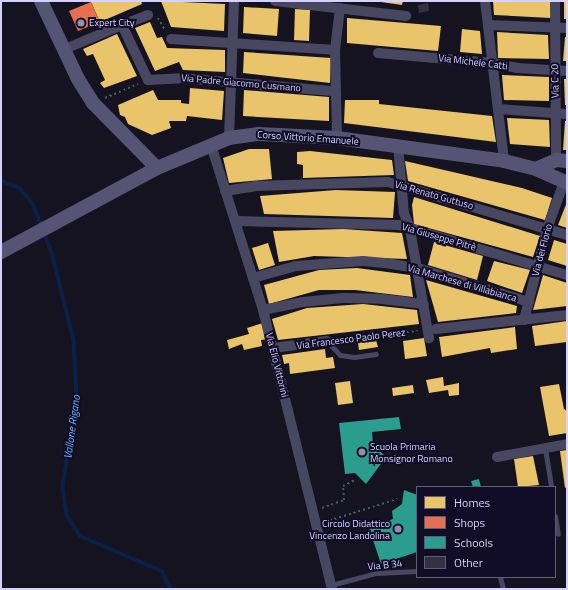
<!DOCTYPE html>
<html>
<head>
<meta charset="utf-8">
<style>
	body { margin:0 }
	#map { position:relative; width:568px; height:590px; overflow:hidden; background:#151320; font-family:"Titillium Web",sans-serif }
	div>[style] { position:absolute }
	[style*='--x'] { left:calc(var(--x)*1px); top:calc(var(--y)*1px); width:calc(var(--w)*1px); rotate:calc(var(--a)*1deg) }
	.homes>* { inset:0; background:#e9c46a }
	.shops>* { inset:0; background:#e76f51 }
	.schools>* { inset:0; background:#2a9d8f }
	.stream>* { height:3.5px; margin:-1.75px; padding:0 1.75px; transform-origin:1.75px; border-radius:1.75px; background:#092146 }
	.building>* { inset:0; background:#333043 }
	.path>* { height:2px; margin-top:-1px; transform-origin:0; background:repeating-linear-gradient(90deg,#495a6a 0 2px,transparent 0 5px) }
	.lane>* { height:5px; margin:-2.5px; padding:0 2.5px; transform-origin:2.5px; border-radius:2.5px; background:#474761 }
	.street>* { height:10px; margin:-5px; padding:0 5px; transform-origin:5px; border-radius:5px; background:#474761 }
	.secondary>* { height:14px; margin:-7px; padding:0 7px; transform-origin:7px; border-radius:7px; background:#555474 }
	.dots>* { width:11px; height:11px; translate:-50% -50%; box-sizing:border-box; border:2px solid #110d26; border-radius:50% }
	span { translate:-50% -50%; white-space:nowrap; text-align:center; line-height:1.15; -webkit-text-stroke:4px #110d26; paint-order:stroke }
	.poi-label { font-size:10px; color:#d6d2ff }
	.left { translate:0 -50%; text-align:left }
	.right { translate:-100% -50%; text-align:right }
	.street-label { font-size:10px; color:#d6d2ff }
	.water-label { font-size:11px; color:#60b9ff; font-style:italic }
	.frame { position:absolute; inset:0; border:2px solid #d6d2ff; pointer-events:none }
	.legend { position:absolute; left:416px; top:486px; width:140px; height:92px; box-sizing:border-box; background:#110d26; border:1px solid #605c7d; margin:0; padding:5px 7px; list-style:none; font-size:12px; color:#d6d2ff }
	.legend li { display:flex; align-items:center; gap:8px; height:20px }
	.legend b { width:20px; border:1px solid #605c7d }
</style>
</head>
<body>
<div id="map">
	<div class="homes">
		<div style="clip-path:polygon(141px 1px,142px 4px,100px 22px,91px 2px)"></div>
		<div style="clip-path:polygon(161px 1px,225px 4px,224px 31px,171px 27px)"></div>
		<div style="clip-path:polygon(374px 1px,403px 1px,402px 5px)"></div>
		<div style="clip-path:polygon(493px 1px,550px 1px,551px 18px,494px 15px)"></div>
		<div style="clip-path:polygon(564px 1px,567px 1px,567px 19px,564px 19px)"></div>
		<div style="clip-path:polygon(244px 7px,279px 9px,277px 36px,243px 33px)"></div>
		<div style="clip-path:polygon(295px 9px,310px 10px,309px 41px,294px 40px)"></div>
		<div style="clip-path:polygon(347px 18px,441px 26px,438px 51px,347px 43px)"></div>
		<div style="clip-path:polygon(150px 22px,157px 38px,162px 37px,167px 48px,225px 50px,225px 72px,183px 70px,179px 62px,155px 71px,135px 28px)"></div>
		<div style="clip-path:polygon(462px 29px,480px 31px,482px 54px,460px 52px)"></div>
		<div style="clip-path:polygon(497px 32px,548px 35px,549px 59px,498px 58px)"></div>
		<div style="clip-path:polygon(117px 34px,137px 76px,104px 88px,100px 83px,105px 80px,93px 54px,87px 56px,83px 49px)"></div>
		<div style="clip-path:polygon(565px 37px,567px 37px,567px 61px,563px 61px)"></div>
		<div style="clip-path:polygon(244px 52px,331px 58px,330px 83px,243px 73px)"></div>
		<div style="clip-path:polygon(502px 75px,549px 77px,549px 101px,504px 100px)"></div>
		<div style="clip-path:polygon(564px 79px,567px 79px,567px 105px,565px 105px)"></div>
		<div style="clip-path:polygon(190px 88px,224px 91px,222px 120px,187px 116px,186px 121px,169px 121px,171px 128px,152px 135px,128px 124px,125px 117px,120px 115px,118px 105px,153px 90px,158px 100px,181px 100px,181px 103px,189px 104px)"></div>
		<div style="clip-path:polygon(244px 90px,329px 97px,329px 121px,243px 116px)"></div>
		<div style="clip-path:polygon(345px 100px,379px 100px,379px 104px,492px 116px,496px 142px,344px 123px)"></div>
		<div style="clip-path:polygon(507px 118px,549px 120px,550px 147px,510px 144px)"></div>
		<div style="clip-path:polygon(565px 121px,567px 121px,567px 150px,563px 150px)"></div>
		<div style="clip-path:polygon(249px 149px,269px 149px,272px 179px,229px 183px,223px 158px)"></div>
		<div style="clip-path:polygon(310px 151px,392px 160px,394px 175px,303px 178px,303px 165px,297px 164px,297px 152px)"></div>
		<div style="clip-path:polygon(405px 161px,522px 188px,552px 198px,545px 220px,408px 181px)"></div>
		<div style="clip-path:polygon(336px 190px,395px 192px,393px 218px,264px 214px,260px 196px)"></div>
		<div style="clip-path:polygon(414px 197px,540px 236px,533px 257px,414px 224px,412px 205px)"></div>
		<div style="clip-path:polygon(567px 202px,567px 228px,558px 225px)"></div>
		<div style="clip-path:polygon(343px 229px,402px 233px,407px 259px,314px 256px,279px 262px,273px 231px)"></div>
		<div style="clip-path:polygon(554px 240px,567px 244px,567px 266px,548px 260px)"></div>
		<div style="clip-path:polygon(434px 242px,483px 256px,477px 280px,428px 265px)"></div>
		<div style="clip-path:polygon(268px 243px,275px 265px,259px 270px,252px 248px)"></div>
		<div style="clip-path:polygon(494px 261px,530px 270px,522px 293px,487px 281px)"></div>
		<div style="clip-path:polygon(357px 268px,410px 275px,413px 297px,355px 290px,319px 290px,269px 304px,264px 285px,319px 270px)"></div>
		<div style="clip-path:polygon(543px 275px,567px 283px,567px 306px,533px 310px)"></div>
		<div style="clip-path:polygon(426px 280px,517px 306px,516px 313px,438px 322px)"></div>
		<div style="clip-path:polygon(363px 304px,417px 310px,419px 324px,278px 340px,272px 319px,307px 308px)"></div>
		<div style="clip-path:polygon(567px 321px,567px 342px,535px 346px,532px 326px)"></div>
		<div style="clip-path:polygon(263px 323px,268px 339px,261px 340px,262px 346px,244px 350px,242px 344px,229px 349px,227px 340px,249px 334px,247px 328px)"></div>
		<div style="clip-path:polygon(515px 327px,517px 349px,491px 353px,490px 348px,442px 357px,439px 337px)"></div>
		<div style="clip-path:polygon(424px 338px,427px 356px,405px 359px,403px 341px)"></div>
		<div style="clip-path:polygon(376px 340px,378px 347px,359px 350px,358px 343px)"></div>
		<div style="clip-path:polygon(325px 349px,326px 358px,333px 357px,335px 368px,290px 374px,289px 363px,284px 364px,282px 355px)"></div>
		<div style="clip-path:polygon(443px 377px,444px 386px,459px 383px,459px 395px,449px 396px,448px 390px,429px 393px,426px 380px)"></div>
		<div style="clip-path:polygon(350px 381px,353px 403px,338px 405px,335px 383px)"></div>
		<div style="clip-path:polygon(559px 384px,564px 409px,567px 411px,567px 433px,549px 436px,540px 387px)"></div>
		<div style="clip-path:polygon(413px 385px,414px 393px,393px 396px,392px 388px)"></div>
		<div style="clip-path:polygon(567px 450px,567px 487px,565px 488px,560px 451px)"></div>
		<div style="clip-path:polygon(533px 456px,539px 485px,518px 487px,514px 459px)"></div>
	</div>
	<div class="shops">
		<div style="clip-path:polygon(91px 2px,100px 22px,78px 31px,69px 11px)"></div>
	</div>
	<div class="schools">
		<div style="clip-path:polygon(399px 417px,401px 429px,372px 432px,373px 445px,386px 457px,366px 484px,355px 473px,345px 474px,339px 423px)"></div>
		<div style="clip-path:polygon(479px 479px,481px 487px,473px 487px,471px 481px)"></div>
		<div style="clip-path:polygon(404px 490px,417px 495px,417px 552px,381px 564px,369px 528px,393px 519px,392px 511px,402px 504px)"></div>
	</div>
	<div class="stream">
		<div style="--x:1;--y:181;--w:20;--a:20"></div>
		<div style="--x:20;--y:188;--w:21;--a:51"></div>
		<div style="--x:33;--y:204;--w:24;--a:68"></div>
		<div style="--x:44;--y:232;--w:26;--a:69"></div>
		<div style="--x:53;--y:256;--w:87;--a:76"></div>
		<div style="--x:74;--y:340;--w:61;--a:87.2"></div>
		<div style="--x:77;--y:401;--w:86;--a:99.4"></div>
		<div style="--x:63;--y:486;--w:29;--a:82"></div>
		<div style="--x:67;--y:515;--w:25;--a:58"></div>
		<div style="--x:80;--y:536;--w:89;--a:23.1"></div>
		<div style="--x:162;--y:571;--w:20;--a:63"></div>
	</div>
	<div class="building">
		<div style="clip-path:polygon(428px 3px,429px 11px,419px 13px,418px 5px)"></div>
	</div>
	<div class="path">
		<div style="--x:158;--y:18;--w:14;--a:60"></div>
		<div style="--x:105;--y:98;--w:36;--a:-23"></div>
		<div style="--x:337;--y:340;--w:81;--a:-6.4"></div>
		<div style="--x:322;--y:508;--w:23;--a:-20"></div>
		<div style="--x:344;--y:500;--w:14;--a:-94"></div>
		<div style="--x:343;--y:486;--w:13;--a:-27"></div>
		<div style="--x:325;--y:522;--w:76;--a:-17.7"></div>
	</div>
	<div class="lane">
		<div style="--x:327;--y:341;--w:19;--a:47"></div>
		<div style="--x:340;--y:355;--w:14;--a:8"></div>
		<div style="--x:354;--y:357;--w:22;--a:-8"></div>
		<div style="--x:545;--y:448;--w:39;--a:81"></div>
		<div style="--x:555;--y:516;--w:18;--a:81"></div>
		<div style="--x:500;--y:577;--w:12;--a:76"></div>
		<div style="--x:331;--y:585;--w:47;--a:-14.9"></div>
		<div style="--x:376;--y:573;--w:41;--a:-2.8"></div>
	</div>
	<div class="street">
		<div style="--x:275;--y:1;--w:132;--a:6.5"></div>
		<div style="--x:485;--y:1;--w:161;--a:83.2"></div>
		<div style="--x:555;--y:1;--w:159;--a:89.6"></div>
		<div style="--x:122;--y:25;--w:28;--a:-21"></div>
		<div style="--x:488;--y:25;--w:79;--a:2.2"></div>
		<div style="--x:171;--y:39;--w:164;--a:3.8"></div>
		<div style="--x:65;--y:49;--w:62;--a:-22.8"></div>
		<div style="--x:122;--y:25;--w:61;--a:64.7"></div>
		<div style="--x:148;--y:80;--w:33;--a:-3"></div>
		<div style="--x:181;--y:78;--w:154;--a:4.9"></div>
		<div style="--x:378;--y:53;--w:114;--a:5"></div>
		<div style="--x:492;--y:63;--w:25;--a:11"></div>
		<div style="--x:517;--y:68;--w:50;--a:3.4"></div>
		<div style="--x:498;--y:109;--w:69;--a:4.1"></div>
		<div style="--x:229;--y:138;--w:137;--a:-87.9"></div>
		<div style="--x:337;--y:138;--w:88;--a:-91.3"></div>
		<div style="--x:335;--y:50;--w:42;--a:-83.2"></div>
		<div style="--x:211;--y:145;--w:173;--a:72.5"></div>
		<div style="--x:263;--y:310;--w:287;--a:76.1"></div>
		<div style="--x:398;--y:145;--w:68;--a:85"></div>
		<div style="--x:404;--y:213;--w:17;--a:69"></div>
		<div style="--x:410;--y:229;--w:111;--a:80.1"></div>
		<div style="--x:225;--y:191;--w:30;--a:-9"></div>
		<div style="--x:255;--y:186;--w:133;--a:-1.7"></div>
		<div style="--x:388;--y:182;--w:187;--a:16.5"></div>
		<div style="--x:235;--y:221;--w:164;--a:1.4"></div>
		<div style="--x:399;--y:225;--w:175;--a:16.6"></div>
		<div style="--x:253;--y:278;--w:45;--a:-15.6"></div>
		<div style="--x:296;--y:266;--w:67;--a:-4.3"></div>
		<div style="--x:363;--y:261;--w:22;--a:5"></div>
		<div style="--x:385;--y:263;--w:32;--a:9"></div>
		<div style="--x:417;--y:268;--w:117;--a:16.9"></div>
		<div style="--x:263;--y:310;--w:41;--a:-11.3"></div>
		<div style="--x:303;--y:302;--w:40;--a:-5.7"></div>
		<div style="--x:343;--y:298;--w:39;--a:1"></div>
		<div style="--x:382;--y:299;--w:42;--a:6.8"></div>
		<div style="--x:524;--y:320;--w:94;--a:-75.8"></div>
		<div style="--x:547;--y:229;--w:50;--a:-70.1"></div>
		<div style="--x:436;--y:329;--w:132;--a:-6.1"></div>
		<div style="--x:273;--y:348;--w:54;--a:-7.4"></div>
		<div style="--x:497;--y:457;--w:71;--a:-10.5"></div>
	</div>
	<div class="secondary">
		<div style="--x:41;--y:1;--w:86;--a:64.6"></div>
		<div style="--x:78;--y:79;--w:28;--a:58"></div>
		<div style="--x:93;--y:103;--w:91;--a:45.4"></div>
		<div style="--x:536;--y:169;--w:22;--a:-24"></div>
		<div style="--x:556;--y:160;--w:11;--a:5"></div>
		<div style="--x:1;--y:252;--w:177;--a:-28.3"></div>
		<div style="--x:157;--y:168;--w:78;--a:-22.6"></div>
		<div style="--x:229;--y:138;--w:30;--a:-8"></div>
		<div style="--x:259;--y:134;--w:78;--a:2.9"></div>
		<div style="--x:337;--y:138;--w:169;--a:7.8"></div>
		<div style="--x:504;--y:161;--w:33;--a:14"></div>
		<div style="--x:536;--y:169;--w:34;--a:24"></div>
	</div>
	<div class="dots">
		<div style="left:81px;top:23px;background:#928fb1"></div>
		<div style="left:362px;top:452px;background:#928fb1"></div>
		<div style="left:398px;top:529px;background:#928fb1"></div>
	</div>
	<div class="poi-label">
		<span class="left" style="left:89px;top:23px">Expert City</span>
		<span class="left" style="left:370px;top:452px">Scuola Primaria<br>Monsignor Romano</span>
		<span class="right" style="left:390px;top:529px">Circolo Didattico<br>Vincenzo Landolina</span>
	</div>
	<div class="street-label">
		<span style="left:473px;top:62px;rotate:7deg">Via Michele Catti</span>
		<span style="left:555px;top:81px;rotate:-91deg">Via C 20</span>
		<span style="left:241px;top:83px;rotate:5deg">Via Padre Giacomo Cusmano</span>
		<span style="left:308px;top:138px;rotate:4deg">Corso Vittorio Emanuele</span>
		<span style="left:434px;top:195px;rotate:16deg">Via Renato Guttuso</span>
		<span style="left:439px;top:237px;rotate:16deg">Via Giuseppe Pitrè</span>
		<span style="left:542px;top:250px;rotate:-75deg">Via dei Florio</span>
		<span style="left:462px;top:283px;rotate:16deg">Via Marchese di Villabianca</span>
		<span style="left:351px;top:339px;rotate:-7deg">Via Francesco Paolo Perez</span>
		<span style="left:277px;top:365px;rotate:76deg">Via Elio Vittorini</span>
		<span style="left:385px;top:565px;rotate:-6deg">Via B 34</span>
	</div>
	<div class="water-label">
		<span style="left:72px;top:427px;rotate:-82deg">Vallone Rigano</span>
	</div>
	<div class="frame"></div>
	<ul class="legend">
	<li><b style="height:11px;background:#e9c46a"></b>Homes</li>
	<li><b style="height:11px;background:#e76f51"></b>Shops</li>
	<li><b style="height:11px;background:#2a9d8f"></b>Schools</li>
	<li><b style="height:11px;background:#333043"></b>Other</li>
	</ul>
</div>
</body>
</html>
